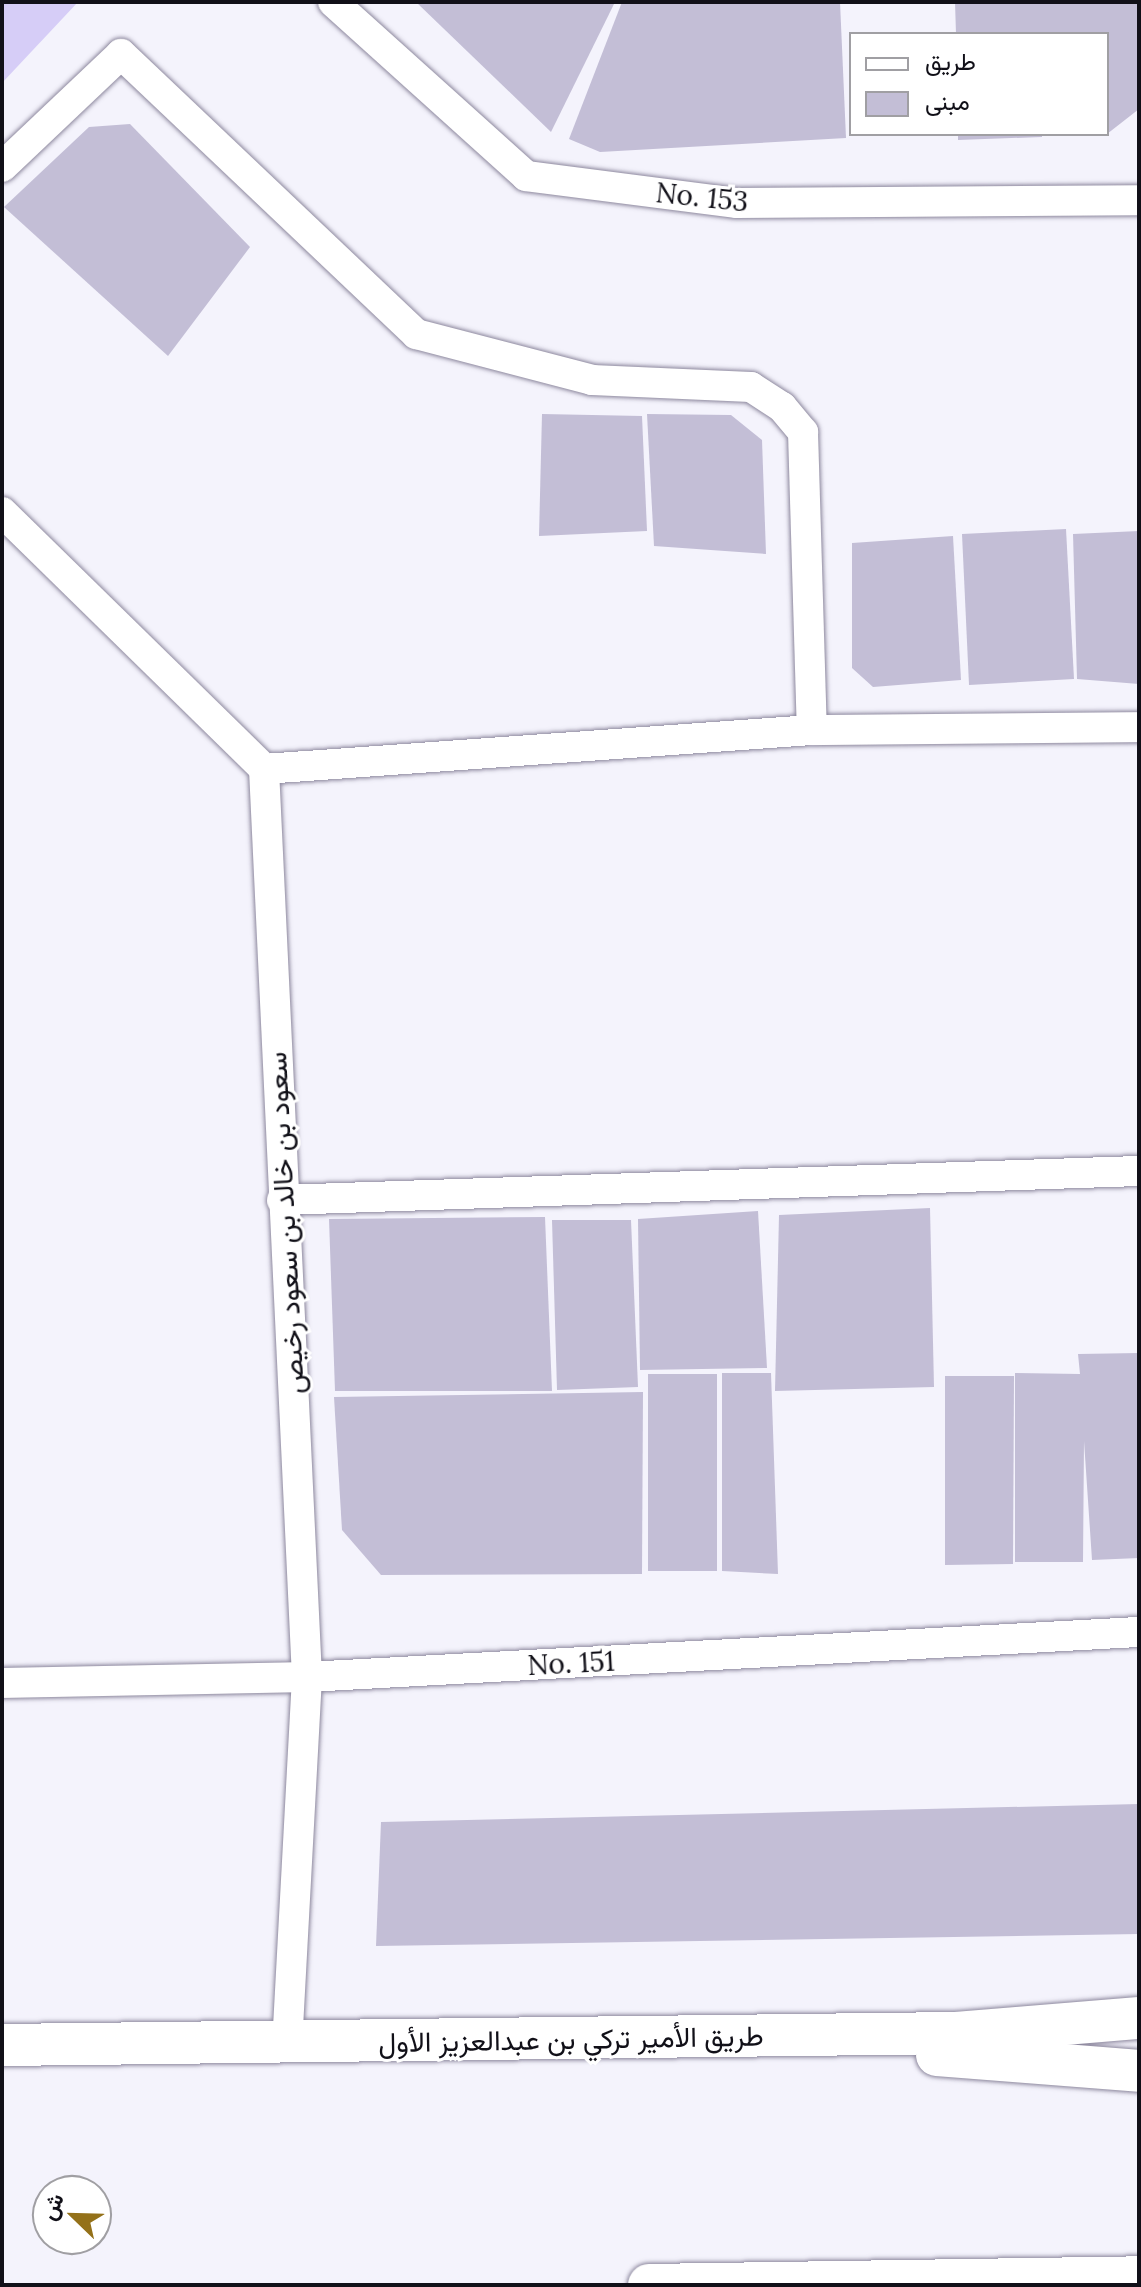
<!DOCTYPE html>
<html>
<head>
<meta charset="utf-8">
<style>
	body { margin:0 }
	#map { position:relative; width:1141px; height:2287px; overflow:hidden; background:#f4f3fc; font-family:Lora,Vazirmatn,serif }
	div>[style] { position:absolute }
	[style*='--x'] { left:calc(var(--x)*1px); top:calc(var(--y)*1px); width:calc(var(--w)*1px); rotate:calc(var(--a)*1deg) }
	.green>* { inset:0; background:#d6cdf7 }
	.building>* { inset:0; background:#c3bed6 }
	.roads { filter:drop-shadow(0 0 2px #8d889e) drop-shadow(0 0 2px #8d889e) }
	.minor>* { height:30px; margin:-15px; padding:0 15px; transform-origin:15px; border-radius:15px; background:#fff }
	.secondary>* { height:42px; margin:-21px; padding:0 21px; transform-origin:21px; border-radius:21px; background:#fff }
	span { translate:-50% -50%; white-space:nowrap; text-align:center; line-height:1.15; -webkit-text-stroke:6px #fff; paint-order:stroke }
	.street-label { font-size:28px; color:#111018 }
	.frame { position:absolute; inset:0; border:4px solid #111018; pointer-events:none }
	.legend { position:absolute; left:849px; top:32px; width:260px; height:104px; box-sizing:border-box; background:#fff; border:2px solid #a09fa3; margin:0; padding:10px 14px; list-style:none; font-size:24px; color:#111018 }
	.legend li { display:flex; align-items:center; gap:16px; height:40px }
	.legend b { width:40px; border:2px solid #a09fa3 }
	.north { position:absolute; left:32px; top:2175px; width:80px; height:80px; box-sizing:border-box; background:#fff; border:2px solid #a09fa3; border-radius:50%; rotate:293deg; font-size:22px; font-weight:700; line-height:32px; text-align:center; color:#111018 }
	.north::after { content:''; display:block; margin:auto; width:28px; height:36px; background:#947119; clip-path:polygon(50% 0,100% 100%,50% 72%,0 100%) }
</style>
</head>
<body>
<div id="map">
	<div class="green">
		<div style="clip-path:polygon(2px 2px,78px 2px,2px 83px)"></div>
	</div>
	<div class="building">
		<div style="clip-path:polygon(416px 2px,615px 2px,551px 132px)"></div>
		<div style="clip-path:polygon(622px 2px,840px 2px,846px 138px,600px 152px,569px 139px)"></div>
		<div style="clip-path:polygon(955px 2px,1139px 2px,1139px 109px,1107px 134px,1107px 34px,956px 34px)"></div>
		<div style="clip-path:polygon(130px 124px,250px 247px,168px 356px,4px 207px,89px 127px)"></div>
		<div style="clip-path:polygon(958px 134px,1042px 134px,1042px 137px,958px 140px)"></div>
		<div style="clip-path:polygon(542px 414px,642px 416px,647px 531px,539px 536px)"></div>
		<div style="clip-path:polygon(647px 414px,731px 415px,762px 440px,766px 554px,654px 546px)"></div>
		<div style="clip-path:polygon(1066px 529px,1074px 679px,969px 685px,962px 534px)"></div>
		<div style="clip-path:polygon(1139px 531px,1139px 684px,1077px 679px,1073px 534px)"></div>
		<div style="clip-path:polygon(953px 536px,961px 680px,873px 687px,852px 668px,852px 543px)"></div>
		<div style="clip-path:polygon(930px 1208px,934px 1387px,775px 1391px,779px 1215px)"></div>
		<div style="clip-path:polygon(758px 1211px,767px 1368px,640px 1370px,638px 1219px)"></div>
		<div style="clip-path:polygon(545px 1217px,552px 1391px,335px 1391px,329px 1219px)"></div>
		<div style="clip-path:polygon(552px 1220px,631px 1220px,638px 1387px,557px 1390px)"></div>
		<div style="clip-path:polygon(1139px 1353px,1139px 1558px,1092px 1560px,1084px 1441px,1083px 1562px,1015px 1562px,1015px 1373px,1080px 1374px,1078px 1354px)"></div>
		<div style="clip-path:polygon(722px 1373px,771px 1373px,778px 1574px,722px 1571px)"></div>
		<div style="clip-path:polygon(648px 1374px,717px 1374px,717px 1571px,648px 1571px)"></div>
		<div style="clip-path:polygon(945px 1376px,1014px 1376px,1013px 1564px,945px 1565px)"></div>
		<div style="clip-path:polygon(643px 1392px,642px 1574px,381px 1575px,342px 1530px,334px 1397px)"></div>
		<div style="clip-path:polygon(1139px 1804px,1139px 1934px,376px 1946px,381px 1822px)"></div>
	</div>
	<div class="roads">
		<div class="minor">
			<div style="--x:333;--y:2;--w:260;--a:42"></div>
			<div style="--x:526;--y:176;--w:213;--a:7.3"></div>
			<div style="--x:737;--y:203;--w:402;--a:-0.4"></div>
			<div style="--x:2;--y:167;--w:164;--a:-43.5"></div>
			<div style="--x:121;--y:54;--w:407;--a:43.5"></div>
			<div style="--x:416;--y:334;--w:182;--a:14.6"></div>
			<div style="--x:592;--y:380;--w:159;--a:2.5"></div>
			<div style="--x:751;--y:387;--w:37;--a:33"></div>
			<div style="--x:782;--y:407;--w:33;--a:50"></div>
			<div style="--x:803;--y:432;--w:298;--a:88.3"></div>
			<div style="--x:2;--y:512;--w:367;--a:44.4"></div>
			<div style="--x:264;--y:769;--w:909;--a:87.29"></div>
			<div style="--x:307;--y:1677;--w:368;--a:93.1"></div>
			<div style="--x:264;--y:769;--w:549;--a:-4.07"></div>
			<div style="--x:812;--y:730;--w:327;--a:-0.5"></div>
			<div style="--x:282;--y:1200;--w:857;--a:-1.94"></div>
			<div style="--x:2;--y:1683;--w:305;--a:-1.1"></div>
			<div style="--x:307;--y:1677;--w:833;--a:-3.1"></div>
		</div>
		<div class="secondary">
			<div style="--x:2;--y:2045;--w:954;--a:-0.72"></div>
			<div style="--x:956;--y:2033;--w:184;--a:-4.7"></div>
			<div style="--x:937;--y:2055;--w:203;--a:4.5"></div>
			<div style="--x:649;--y:2285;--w:490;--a:-0.9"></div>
		</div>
	</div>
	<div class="street-label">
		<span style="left:702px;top:197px;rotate:6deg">No. 153</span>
		<span style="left:285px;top:1223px;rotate:-93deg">سعود بن خالد بن سعود رخيص</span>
		<span style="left:571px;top:1663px;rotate:-3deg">No. 151</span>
		<span style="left:571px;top:2039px;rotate:-1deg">طريق الأمير تركي بن عبدالعزيز الأول</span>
	</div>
	<div class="frame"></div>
	<ul class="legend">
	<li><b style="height:10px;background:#fff"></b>طريق</li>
	<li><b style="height:22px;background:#c3bed6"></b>مبنى</li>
	</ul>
	<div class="north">ش</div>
</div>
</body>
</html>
